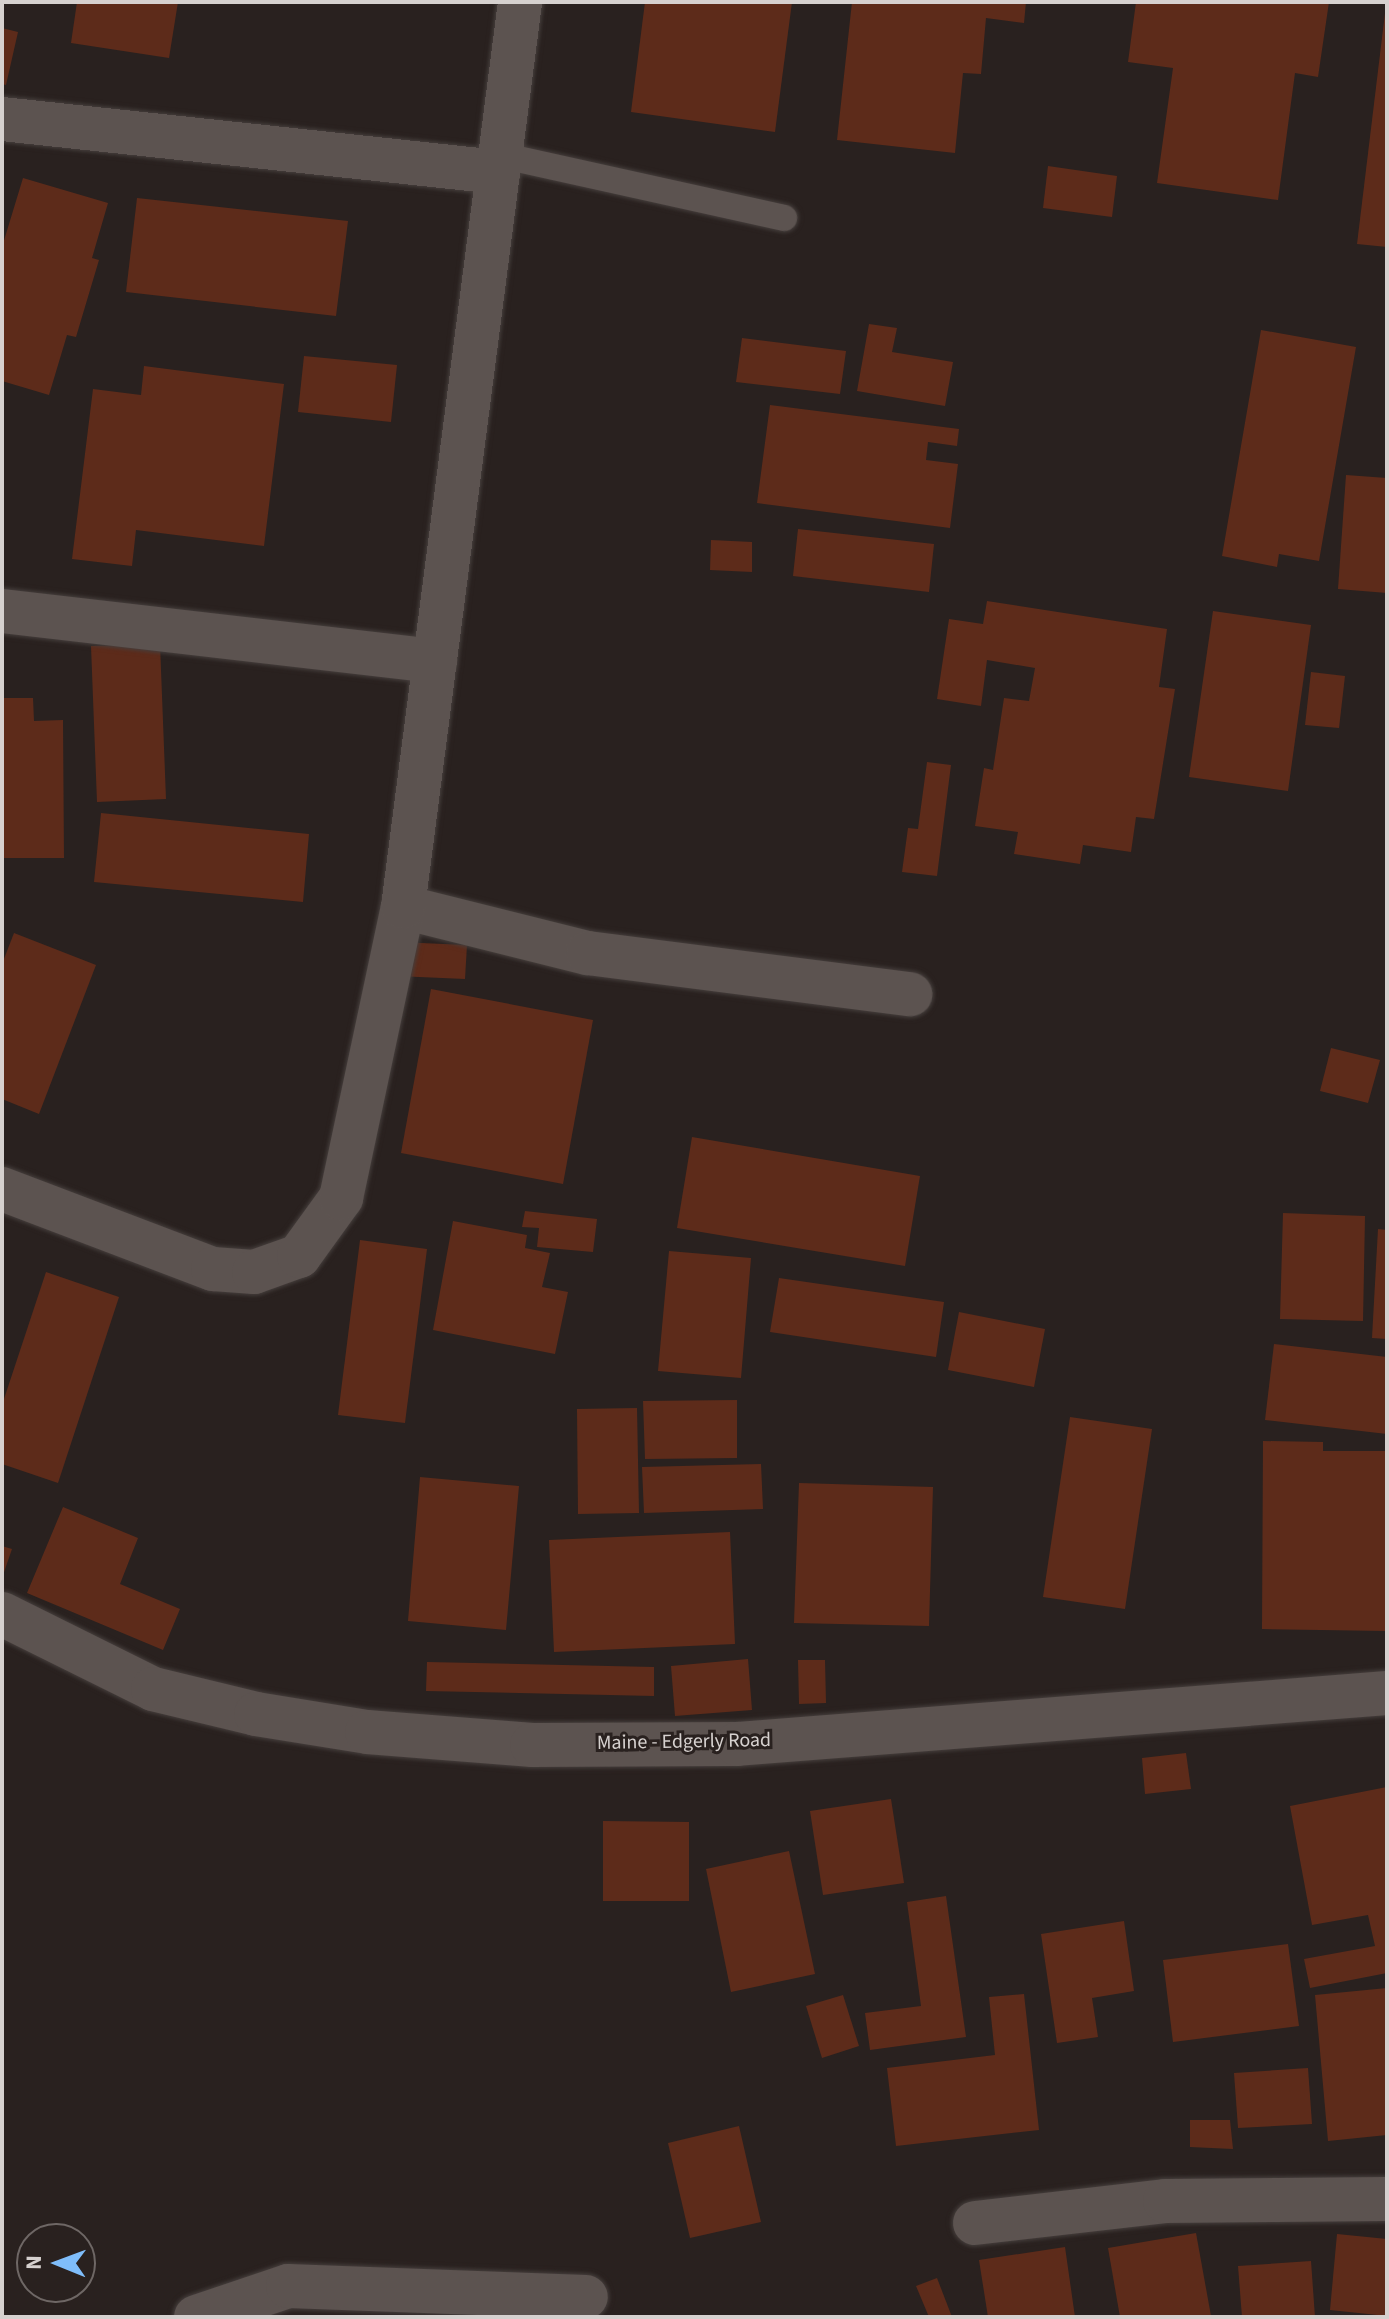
<!DOCTYPE html>
<html>
<head>
<meta charset="utf-8">
<style>
	body { margin:0 }
	#map { position:relative; width:1389px; height:2319px; overflow:hidden; background:#29211f; font-family:"Source Sans 3",sans-serif }
	div>[style] { position:absolute }
	[style*='--x'] { left:calc(var(--x)*1px); top:calc(var(--y)*1px); width:calc(var(--w)*1px); rotate:calc(var(--a)*1deg) }
	.building>* { inset:0; background:#5d2b1a }
	.roads { filter:drop-shadow(0 0 2px #453e3c) drop-shadow(0 0 2px #453e3c) }
	.service>* { height:26px; margin:-13px; padding:0 13px; transform-origin:13px; border-radius:13px; background:#5c5350 }
	.minor>* { height:44px; margin:-22px; padding:0 22px; transform-origin:22px; border-radius:22px; background:#5c5350 }
	span { translate:-50% -50%; white-space:nowrap; text-align:center; line-height:1.15; -webkit-text-stroke:6px #29211f; paint-order:stroke }
	.street-label { font-size:20px; color:#d6d1cf }
	.frame { position:absolute; inset:0; border:4px solid #d6d1cf; pointer-events:none }
	.north { position:absolute; left:16px; top:2223px; width:80px; height:80px; box-sizing:border-box; background:#29211f; border:2px solid #6e6765; border-radius:50%; rotate:271deg; font-size:22px; font-weight:700; line-height:32px; text-align:center; color:#d6d1cf }
	.north::after { content:''; display:block; margin:auto; width:28px; height:36px; background:#7fbdfa; clip-path:polygon(50% 0,100% 100%,50% 72%,0 100%) }
</style>
</head>
<body>
<div id="map">
	<div class="building">
		<div style="clip-path:polygon(77px 2px,178px 2px,169px 58px,71px 43px)"></div>
		<div style="clip-path:polygon(645px 2px,792px 2px,775px 132px,631px 112px)"></div>
		<div style="clip-path:polygon(852px 2px,1026px 2px,1024px 23px,986px 18px,981px 74px,963px 73px,955px 153px,837px 140px)"></div>
		<div style="clip-path:polygon(1136px 2px,1329px 2px,1318px 77px,1295px 73px,1278px 200px,1157px 183px,1173px 68px,1128px 62px)"></div>
		<div style="clip-path:polygon(1385px 13px,1387px 13px,1387px 247px,1357px 244px)"></div>
		<div style="clip-path:polygon(2px 28px,18px 32px,6px 85px,2px 84px)"></div>
		<div style="clip-path:polygon(1048px 166px,1117px 176px,1112px 217px,1043px 208px)"></div>
		<div style="clip-path:polygon(23px 178px,108px 203px,92px 258px,99px 260px,76px 337px,67px 335px,49px 395px,2px 381px,2px 247px)"></div>
		<div style="clip-path:polygon(137px 198px,348px 221px,336px 316px,126px 292px)"></div>
		<div style="clip-path:polygon(869px 324px,897px 328px,892px 352px,953px 362px,945px 406px,857px 391px)"></div>
		<div style="clip-path:polygon(1261px 330px,1356px 347px,1319px 561px,1279px 554px,1277px 567px,1222px 556px)"></div>
		<div style="clip-path:polygon(742px 338px,846px 351px,840px 394px,736px 382px)"></div>
		<div style="clip-path:polygon(304px 356px,397px 365px,391px 422px,298px 412px)"></div>
		<div style="clip-path:polygon(144px 366px,284px 384px,264px 546px,136px 530px,132px 566px,72px 559px,93px 389px,141px 395px)"></div>
		<div style="clip-path:polygon(770px 405px,959px 429px,957px 446px,928px 442px,926px 460px,958px 464px,950px 528px,757px 503px)"></div>
		<div style="clip-path:polygon(1346px 475px,1387px 478px,1387px 593px,1338px 589px)"></div>
		<div style="clip-path:polygon(798px 529px,934px 544px,929px 592px,793px 576px)"></div>
		<div style="clip-path:polygon(711px 540px,752px 542px,752px 572px,710px 570px)"></div>
		<div style="clip-path:polygon(987px 601px,1167px 629px,1159px 687px,1175px 689px,1154px 819px,1136px 817px,1131px 852px,1083px 845px,1080px 864px,1014px 854px,1018px 832px,975px 826px,984px 768px,993px 770px,1004px 698px,1029px 701px,1035px 668px,987px 660px,981px 706px,937px 699px,949px 619px,983px 624px)"></div>
		<div style="clip-path:polygon(1213px 611px,1311px 625px,1288px 791px,1189px 777px)"></div>
		<div style="clip-path:polygon(160px 644px,166px 799px,97px 802px,91px 646px)"></div>
		<div style="clip-path:polygon(1311px 672px,1345px 676px,1339px 728px,1305px 725px)"></div>
		<div style="clip-path:polygon(2px 698px,33px 698px,34px 721px,63px 720px,64px 858px,2px 858px)"></div>
		<div style="clip-path:polygon(927px 762px,951px 765px,937px 876px,902px 872px,908px 828px,918px 829px)"></div>
		<div style="clip-path:polygon(101px 813px,309px 834px,303px 902px,94px 882px)"></div>
		<div style="clip-path:polygon(14px 933px,96px 965px,39px 1114px,2px 1099px,2px 964px)"></div>
		<div style="clip-path:polygon(398px 942px,467px 945px,465px 979px,396px 976px)"></div>
		<div style="clip-path:polygon(431px 989px,593px 1020px,563px 1184px,401px 1153px)"></div>
		<div style="clip-path:polygon(1331px 1048px,1380px 1060px,1368px 1103px,1320px 1091px)"></div>
		<div style="clip-path:polygon(692px 1137px,920px 1176px,905px 1266px,677px 1228px)"></div>
		<div style="clip-path:polygon(525px 1211px,597px 1219px,593px 1252px,537px 1247px,539px 1228px,522px 1227px)"></div>
		<div style="clip-path:polygon(1283px 1213px,1365px 1216px,1363px 1321px,1280px 1319px)"></div>
		<div style="clip-path:polygon(453px 1221px,527px 1235px,525px 1248px,550px 1253px,542px 1287px,568px 1292px,555px 1354px,433px 1330px)"></div>
		<div style="clip-path:polygon(1378px 1229px,1387px 1230px,1387px 1339px,1372px 1338px)"></div>
		<div style="clip-path:polygon(360px 1240px,427px 1249px,405px 1423px,338px 1415px)"></div>
		<div style="clip-path:polygon(669px 1251px,751px 1258px,741px 1378px,658px 1371px)"></div>
		<div style="clip-path:polygon(46px 1272px,119px 1297px,58px 1483px,2px 1464px,2px 1405px)"></div>
		<div style="clip-path:polygon(779px 1278px,944px 1302px,936px 1357px,770px 1332px)"></div>
		<div style="clip-path:polygon(959px 1312px,1045px 1329px,1034px 1387px,948px 1370px)"></div>
		<div style="clip-path:polygon(1274px 1344px,1387px 1357px,1387px 1434px,1265px 1420px)"></div>
		<div style="clip-path:polygon(737px 1400px,737px 1458px,645px 1459px,643px 1401px)"></div>
		<div style="clip-path:polygon(637px 1408px,639px 1513px,578px 1514px,577px 1409px)"></div>
		<div style="clip-path:polygon(1070px 1417px,1152px 1429px,1125px 1609px,1043px 1597px)"></div>
		<div style="clip-path:polygon(1263px 1441px,1323px 1442px,1323px 1451px,1387px 1451px,1387px 1631px,1262px 1629px)"></div>
		<div style="clip-path:polygon(761px 1464px,763px 1509px,644px 1513px,642px 1467px)"></div>
		<div style="clip-path:polygon(420px 1477px,519px 1486px,506px 1630px,408px 1621px)"></div>
		<div style="clip-path:polygon(799px 1483px,933px 1487px,929px 1626px,794px 1623px)"></div>
		<div style="clip-path:polygon(63px 1507px,138px 1538px,120px 1584px,180px 1609px,163px 1650px,27px 1593px)"></div>
		<div style="clip-path:polygon(730px 1532px,735px 1644px,554px 1652px,549px 1540px)"></div>
		<div style="clip-path:polygon(2px 1546px,12px 1549px,2px 1578px)"></div>
		<div style="clip-path:polygon(748px 1659px,752px 1710px,675px 1716px,671px 1666px)"></div>
		<div style="clip-path:polygon(798px 1660px,825px 1660px,826px 1703px,799px 1704px)"></div>
		<div style="clip-path:polygon(427px 1662px,654px 1667px,654px 1696px,426px 1691px)"></div>
		<div style="clip-path:polygon(1186px 1753px,1191px 1789px,1145px 1794px,1142px 1758px)"></div>
		<div style="clip-path:polygon(1387px 1787px,1387px 1973px,1310px 1988px,1304px 1959px,1375px 1946px,1368px 1915px,1312px 1925px,1290px 1806px)"></div>
		<div style="clip-path:polygon(891px 1799px,904px 1883px,823px 1895px,810px 1811px)"></div>
		<div style="clip-path:polygon(603px 1821px,689px 1822px,689px 1901px,603px 1901px)"></div>
		<div style="clip-path:polygon(789px 1851px,815px 1974px,731px 1992px,706px 1869px)"></div>
		<div style="clip-path:polygon(946px 1896px,966px 2037px,870px 2050px,865px 2013px,921px 2006px,907px 1902px)"></div>
		<div style="clip-path:polygon(1124px 1921px,1134px 1991px,1092px 1998px,1098px 2037px,1057px 2043px,1041px 1934px)"></div>
		<div style="clip-path:polygon(1288px 1944px,1299px 2026px,1173px 2042px,1163px 1960px)"></div>
		<div style="clip-path:polygon(1387px 1988px,1387px 2135px,1328px 2141px,1315px 1995px)"></div>
		<div style="clip-path:polygon(1024px 1994px,1039px 2130px,896px 2146px,887px 2068px,995px 2055px,989px 1997px)"></div>
		<div style="clip-path:polygon(843px 1995px,859px 2046px,822px 2058px,806px 2006px)"></div>
		<div style="clip-path:polygon(1308px 2068px,1312px 2124px,1238px 2128px,1234px 2073px)"></div>
		<div style="clip-path:polygon(1190px 2120px,1230px 2120px,1233px 2149px,1190px 2147px)"></div>
		<div style="clip-path:polygon(739px 2126px,761px 2222px,690px 2238px,668px 2143px)"></div>
		<div style="clip-path:polygon(1196px 2233px,1211px 2316px,1120px 2317px,1108px 2248px)"></div>
		<div style="clip-path:polygon(1337px 2234px,1387px 2239px,1387px 2316px,1330px 2310px)"></div>
		<div style="clip-path:polygon(1065px 2247px,1075px 2317px,988px 2317px,979px 2260px)"></div>
		<div style="clip-path:polygon(1311px 2261px,1315px 2317px,1242px 2317px,1238px 2266px)"></div>
		<div style="clip-path:polygon(937px 2278px,952px 2317px,929px 2317px,916px 2286px)"></div>
	</div>
	<div class="roads">
		<div class="service">
			<div style="--x:500;--y:155;--w:291;--a:12.5"></div>
		</div>
		<div class="minor">
			<div style="--x:2;--y:119;--w:499;--a:6.1"></div>
			<div style="--x:2;--y:611;--w:436;--a:6.6"></div>
			<div style="--x:403;--y:907;--w:191;--a:14"></div>
			<div style="--x:588;--y:953;--w:325;--a:7.3"></div>
			<div style="--x:2;--y:1189;--w:226;--a:20.8"></div>
			<div style="--x:213;--y:1269;--w:41;--a:4.2"></div>
			<div style="--x:254;--y:1272;--w:48;--a:-19.6"></div>
			<div style="--x:299;--y:1256;--w:72;--a:-54.1"></div>
			<div style="--x:341;--y:1198;--w:298;--a:-78"></div>
			<div style="--x:403;--y:907;--w:913;--a:-82.63"></div>
			<div style="--x:2;--y:1614;--w:169;--a:26.4"></div>
			<div style="--x:153;--y:1689;--w:106;--a:13.6"></div>
			<div style="--x:256;--y:1714;--w:112;--a:9.2"></div>
			<div style="--x:367;--y:1732;--w:166;--a:4.5"></div>
			<div style="--x:532;--y:1745;--w:205;--a:-0.3"></div>
			<div style="--x:737;--y:1744;--w:652;--a:-4.49"></div>
			<div style="--x:975;--y:2223;--w:191;--a:-6.6"></div>
			<div style="--x:1165;--y:2201;--w:222;--a:-0.5"></div>
			<div style="--x:196;--y:2317;--w:97;--a:-18.6"></div>
			<div style="--x:288;--y:2286;--w:298;--a:2.1"></div>
		</div>
	</div>
	<div class="street-label">
		<span style="left:684px;top:1742px;rotate:-1deg">Maine - Edgerly Road</span>
	</div>
	<div class="frame"></div>
	<div class="north">N</div>
</div>
</body>
</html>
